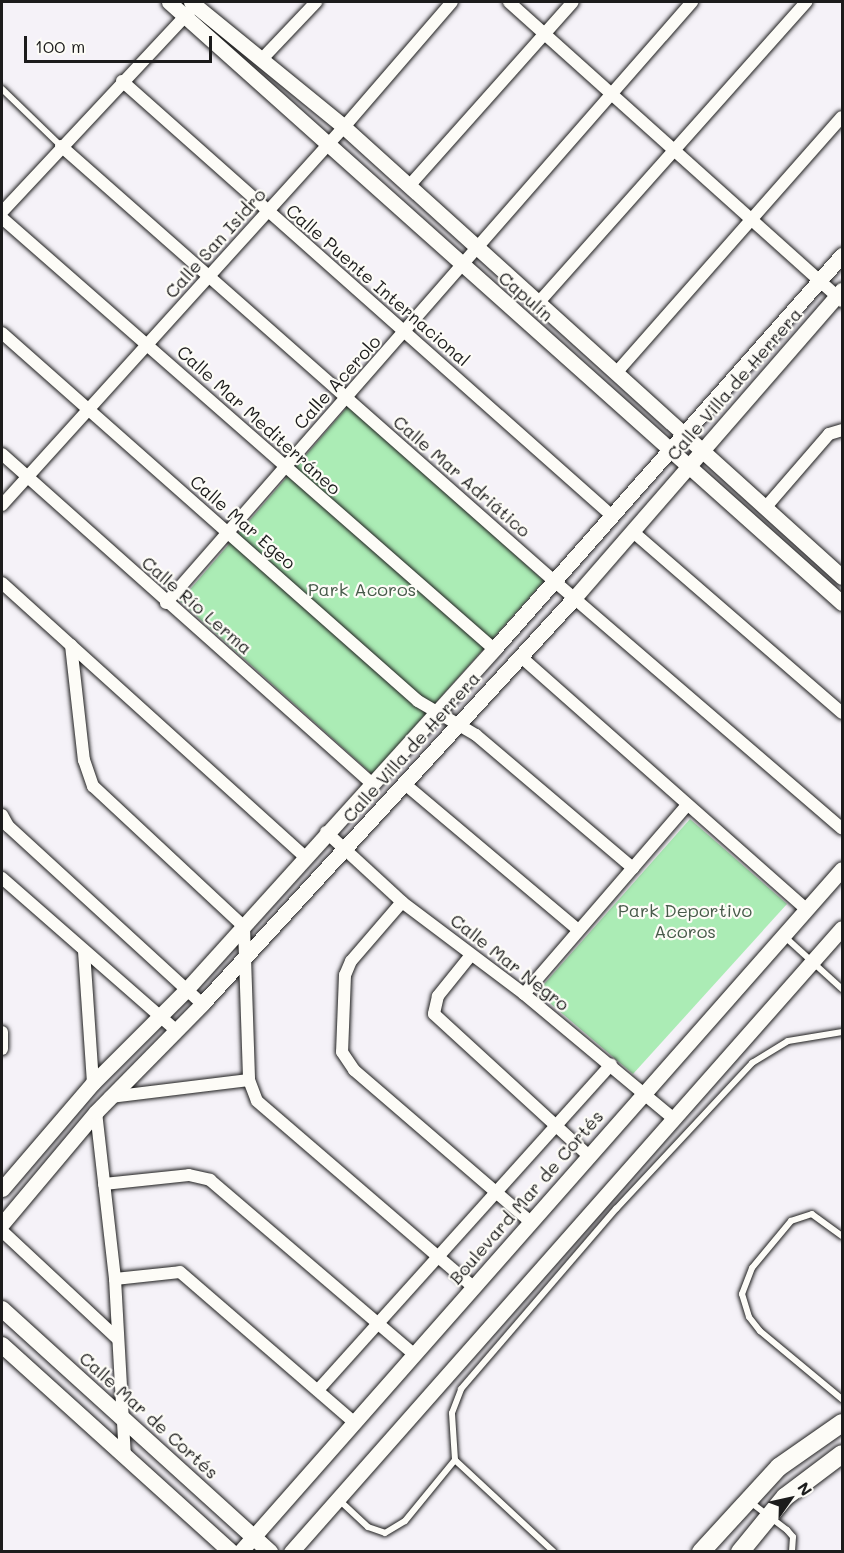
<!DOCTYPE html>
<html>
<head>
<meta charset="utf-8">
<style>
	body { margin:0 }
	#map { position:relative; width:844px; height:1553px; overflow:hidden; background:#f5f2f8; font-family:Mali,sans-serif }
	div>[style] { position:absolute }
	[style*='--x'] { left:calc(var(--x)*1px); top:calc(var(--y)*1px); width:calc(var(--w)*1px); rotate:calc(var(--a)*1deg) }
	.green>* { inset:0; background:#abecb5 }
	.roads { filter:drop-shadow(0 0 2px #1c1c1c) drop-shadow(0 0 2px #1c1c1c) }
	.service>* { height:6px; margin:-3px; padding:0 3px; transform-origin:3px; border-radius:3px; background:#fdfcf7 }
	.minor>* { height:12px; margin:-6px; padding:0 6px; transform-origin:6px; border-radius:6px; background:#fdfcf7 }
	.tertiary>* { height:15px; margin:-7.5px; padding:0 7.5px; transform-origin:7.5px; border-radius:7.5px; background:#fdfcf7 }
	.secondary>* { height:16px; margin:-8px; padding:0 8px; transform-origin:8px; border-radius:8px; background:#fdfcf7 }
	.primary>* { height:18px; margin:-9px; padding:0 9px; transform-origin:9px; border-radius:9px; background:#fdfcf7 }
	span { translate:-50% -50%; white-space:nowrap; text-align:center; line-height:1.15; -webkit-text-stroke:4.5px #fdfcf7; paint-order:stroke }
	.street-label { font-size:18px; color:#1c1c1c }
	.park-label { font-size:18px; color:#475a4a }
	.frame { position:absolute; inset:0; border:3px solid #1c1c1c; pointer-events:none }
	.north { position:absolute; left:760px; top:1469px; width:60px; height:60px; -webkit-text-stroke:4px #fdfcf7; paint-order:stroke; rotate:56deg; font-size:16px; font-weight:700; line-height:24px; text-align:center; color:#1c1c1c }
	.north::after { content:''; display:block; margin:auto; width:21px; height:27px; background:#1c1c1c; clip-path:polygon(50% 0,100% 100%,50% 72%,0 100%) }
	.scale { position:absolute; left:24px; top:36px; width:188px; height:27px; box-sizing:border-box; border:3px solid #1c1c1c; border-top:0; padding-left:8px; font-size:18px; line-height:21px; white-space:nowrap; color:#1c1c1c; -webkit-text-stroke:4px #fdfcf7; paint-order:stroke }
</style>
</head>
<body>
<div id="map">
	<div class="green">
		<div style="clip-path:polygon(349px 405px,544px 581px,372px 774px,180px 601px)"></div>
		<div style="clip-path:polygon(690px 819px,787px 904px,633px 1074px,537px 992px)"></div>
	</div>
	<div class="roads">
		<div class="service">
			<div style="--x:2;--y:89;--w:82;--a:44"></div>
			<div style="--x:784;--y:936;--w:79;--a:42.4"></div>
			<div style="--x:842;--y:1236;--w:37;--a:-144"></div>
			<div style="--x:812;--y:1214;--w:22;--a:162"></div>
			<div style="--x:791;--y:1221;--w:61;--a:129.7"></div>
			<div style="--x:752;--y:1268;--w:28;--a:111"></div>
			<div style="--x:742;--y:1294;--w:24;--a:73"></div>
			<div style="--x:749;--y:1317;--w:18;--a:52"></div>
			<div style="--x:760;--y:1331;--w:107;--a:39.7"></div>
			<div style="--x:455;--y:1460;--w:47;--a:-93.7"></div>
			<div style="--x:452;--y:1413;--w:26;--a:-69"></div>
			<div style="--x:461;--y:1389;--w:238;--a:-49.3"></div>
			<div style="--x:616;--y:1209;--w:200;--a:-47"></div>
			<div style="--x:752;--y:1063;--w:42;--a:-31.4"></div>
			<div style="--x:788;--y:1041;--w:55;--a:-9.5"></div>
			<div style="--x:338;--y:1499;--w:41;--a:43"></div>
			<div style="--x:368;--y:1527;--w:18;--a:19"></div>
			<div style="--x:385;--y:1533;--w:23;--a:-31"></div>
			<div style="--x:405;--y:1521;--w:79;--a:-50.7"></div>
			<div style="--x:455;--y:1460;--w:135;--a:42.9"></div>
			<div style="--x:749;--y:1501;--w:48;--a:37.3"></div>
			<div style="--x:787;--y:1530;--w:9;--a:49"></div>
			<div style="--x:793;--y:1537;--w:15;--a:94"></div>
		</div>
		<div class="minor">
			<div style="--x:509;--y:2;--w:448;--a:41.9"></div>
			<div style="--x:262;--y:59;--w:79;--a:-46.5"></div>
			<div style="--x:122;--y:81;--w:654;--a:41.59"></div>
			<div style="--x:61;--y:146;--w:656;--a:41.42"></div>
			<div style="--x:553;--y:580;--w:381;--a:40.7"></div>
			<div style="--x:409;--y:186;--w:246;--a:-48.3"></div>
			<div style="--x:2;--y:212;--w:275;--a:-46.9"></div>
			<div style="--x:2;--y:218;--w:654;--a:41.22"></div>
			<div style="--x:539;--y:302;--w:402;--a:-48.3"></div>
			<div style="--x:2;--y:333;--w:555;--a:41.5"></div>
			<div style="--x:418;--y:701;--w:67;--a:30.4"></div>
			<div style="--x:476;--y:735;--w:206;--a:40.3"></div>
			<div style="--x:616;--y:373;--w:341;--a:-48.6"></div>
			<div style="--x:2;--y:454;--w:493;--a:41.7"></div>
			<div style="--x:2;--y:505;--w:510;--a:-47.86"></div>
			<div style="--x:344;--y:127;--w:165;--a:-49.2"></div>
			<div style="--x:765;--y:508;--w:98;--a:-49.1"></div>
			<div style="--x:829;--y:434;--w:14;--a:-17"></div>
			<div style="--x:632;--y:531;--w:278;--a:40.9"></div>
			<div style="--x:2;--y:583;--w:409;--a:42.1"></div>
			<div style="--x:166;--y:603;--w:799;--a:-48.81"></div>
			<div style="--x:71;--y:645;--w:116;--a:83.6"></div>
			<div style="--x:84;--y:760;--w:28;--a:71"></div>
			<div style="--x:93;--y:786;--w:207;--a:43"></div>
			<div style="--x:244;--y:927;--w:153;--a:88.1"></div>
			<div style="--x:249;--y:1080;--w:22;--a:69"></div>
			<div style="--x:257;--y:1101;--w:285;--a:40.7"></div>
			<div style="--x:520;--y:656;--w:383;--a:41.5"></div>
			<div style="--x:406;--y:785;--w:224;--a:40.1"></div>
			<div style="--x:2;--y:815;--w:13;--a:61"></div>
			<div style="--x:8;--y:826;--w:263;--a:42.5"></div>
			<div style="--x:326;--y:832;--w:103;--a:42.6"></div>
			<div style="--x:402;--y:902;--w:153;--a:37"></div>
			<div style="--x:524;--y:994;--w:195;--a:39.8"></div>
			<div style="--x:2;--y:878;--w:232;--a:41.2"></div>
			<div style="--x:402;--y:902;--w:78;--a:130.8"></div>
			<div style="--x:351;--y:961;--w:15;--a:113"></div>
			<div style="--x:345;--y:975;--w:77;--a:92.2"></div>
			<div style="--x:342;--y:1052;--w:22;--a:56"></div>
			<div style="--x:354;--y:1070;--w:233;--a:40.7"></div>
			<div style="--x:84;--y:951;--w:132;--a:86.1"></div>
			<div style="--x:471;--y:955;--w:53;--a:128.8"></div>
			<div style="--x:438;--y:996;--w:18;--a:103"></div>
			<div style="--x:434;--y:1014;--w:210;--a:42.5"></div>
			<div style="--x:524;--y:994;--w:250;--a:-49.2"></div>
			<div style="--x:2;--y:1032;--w:17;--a:90"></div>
			<div style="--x:110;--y:1097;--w:140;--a:-7"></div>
			<div style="--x:96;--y:1112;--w:168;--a:83.5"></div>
			<div style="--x:115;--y:1279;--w:178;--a:86.8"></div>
			<div style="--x:104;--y:1184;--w:85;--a:-6"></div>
			<div style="--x:189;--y:1175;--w:22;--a:13"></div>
			<div style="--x:210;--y:1180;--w:268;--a:40.5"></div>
			<div style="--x:2;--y:1231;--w:158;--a:43"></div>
			<div style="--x:115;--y:1279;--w:65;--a:-6.1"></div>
			<div style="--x:180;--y:1272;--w:230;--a:40.8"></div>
			<div style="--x:318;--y:1390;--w:438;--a:-48"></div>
		</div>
		<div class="tertiary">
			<div style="--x:169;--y:2;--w:902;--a:41.77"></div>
			<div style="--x:191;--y:2;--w:198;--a:39.2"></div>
			<div style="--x:344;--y:127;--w:671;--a:42.1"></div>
			<div style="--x:2;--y:1189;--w:140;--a:-49.4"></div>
			<div style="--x:93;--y:1083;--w:132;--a:-45"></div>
			<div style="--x:186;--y:990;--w:460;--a:-47.9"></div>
			<div style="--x:494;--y:649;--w:526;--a:-48.55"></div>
			<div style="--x:2;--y:1224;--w:146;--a:-50"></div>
			<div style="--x:96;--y:1112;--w:151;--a:-45.5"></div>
			<div style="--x:202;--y:1004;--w:552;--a:-47.5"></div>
			<div style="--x:575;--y:597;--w:407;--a:-49"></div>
			<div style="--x:240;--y:1552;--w:910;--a:-48.61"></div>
			<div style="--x:291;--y:1552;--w:832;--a:-48.56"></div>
		</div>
		<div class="secondary">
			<div style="--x:2;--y:1309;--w:362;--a:42.2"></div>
			<div style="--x:2;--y:1345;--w:309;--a:42.1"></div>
		</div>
		<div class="primary">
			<div style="--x:701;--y:1552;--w:115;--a:-47.5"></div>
			<div style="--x:779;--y:1467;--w:77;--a:-34.9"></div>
			<div style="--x:740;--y:1552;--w:71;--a:-50.7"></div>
			<div style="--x:785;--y:1497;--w:71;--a:-37"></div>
		</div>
	</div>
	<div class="street-label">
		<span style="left:215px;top:243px;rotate:-48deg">Calle San Isidro</span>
		<span style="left:378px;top:285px;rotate:41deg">Calle Puente Internacional</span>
		<span style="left:526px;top:296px;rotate:41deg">Capulín</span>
		<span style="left:337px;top:382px;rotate:-48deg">Calle Acerolo</span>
		<span style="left:734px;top:384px;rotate:-49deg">Calle Villa de Herrera</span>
		<span style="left:259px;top:420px;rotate:42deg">Calle Mar Mediterráneo</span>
		<span style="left:462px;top:476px;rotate:41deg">Calle Mar Adriático</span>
		<span style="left:243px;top:522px;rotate:41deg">Calle Mar Egeo</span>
		<span style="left:197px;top:605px;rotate:41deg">Calle Río Lerma</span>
		<span style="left:411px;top:747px;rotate:-48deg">Calle Villa de Herrera</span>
		<span style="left:510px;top:962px;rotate:38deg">Calle Mar Negro</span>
		<span style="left:526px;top:1197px;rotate:-49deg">Boulevard Mar de Cortés</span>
		<span style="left:149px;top:1415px;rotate:42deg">Calle Mar de Cortés</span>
	</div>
	<div class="park-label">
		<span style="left:362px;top:589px">Park Acoros</span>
		<span style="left:685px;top:921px">Park Deportivo<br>Acoros</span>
	</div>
	<div class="frame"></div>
	<div class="north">N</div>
	<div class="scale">100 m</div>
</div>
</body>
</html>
